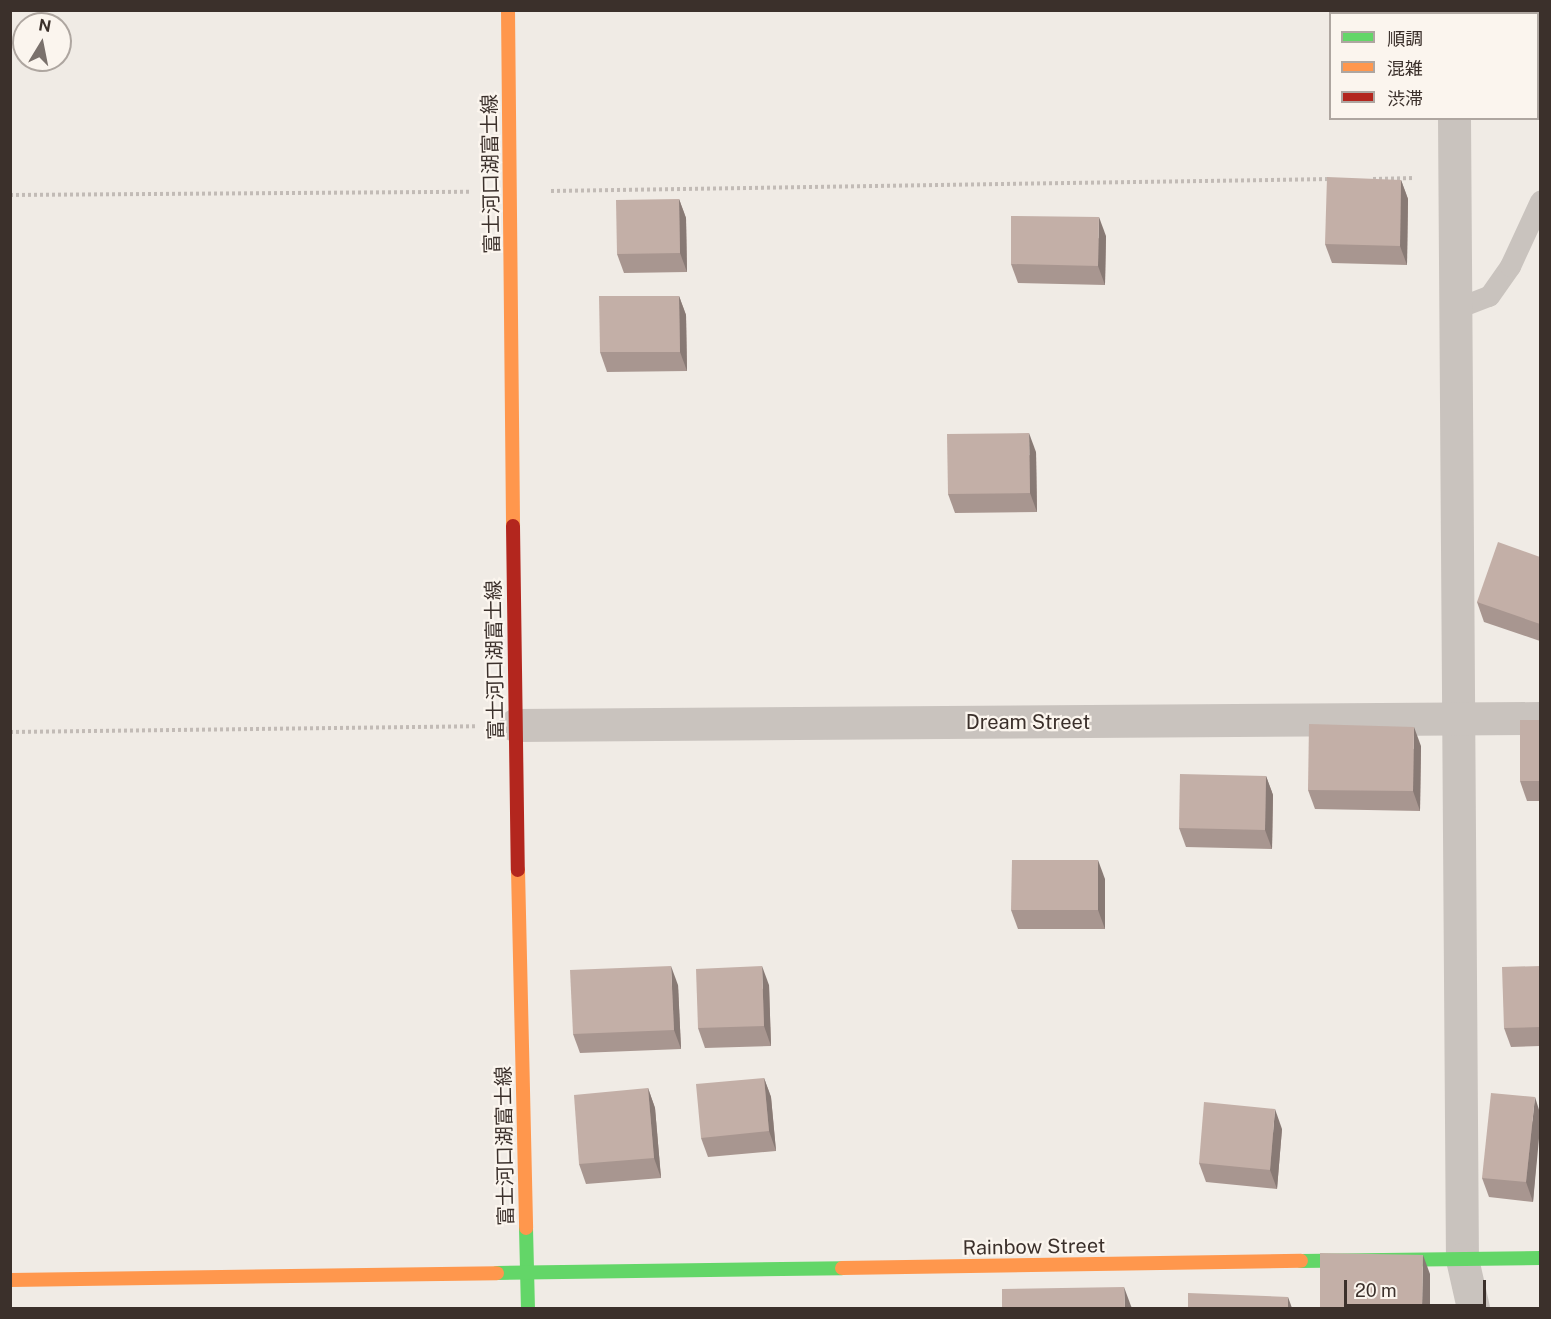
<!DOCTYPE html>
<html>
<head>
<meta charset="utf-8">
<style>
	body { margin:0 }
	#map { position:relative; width:1551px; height:1319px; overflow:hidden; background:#f0ebe5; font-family:"Public Sans","Noto Sans JP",sans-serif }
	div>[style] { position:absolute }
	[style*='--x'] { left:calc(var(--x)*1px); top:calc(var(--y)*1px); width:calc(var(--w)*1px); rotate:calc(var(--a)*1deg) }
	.path>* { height:4px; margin-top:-2px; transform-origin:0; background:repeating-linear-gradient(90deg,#c2bbb6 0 3px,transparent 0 6px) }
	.lane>* { height:21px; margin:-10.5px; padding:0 10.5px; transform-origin:10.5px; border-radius:10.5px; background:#c9c3be }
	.street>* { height:33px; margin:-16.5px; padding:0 16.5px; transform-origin:16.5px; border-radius:16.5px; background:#c9c3be }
	.fast>* { height:14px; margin:-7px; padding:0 7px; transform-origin:7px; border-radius:7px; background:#63d668 }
	.slow>* { height:14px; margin:-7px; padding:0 7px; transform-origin:7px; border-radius:7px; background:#ff974d }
	.jam>* { height:14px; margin:-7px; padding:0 7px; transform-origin:7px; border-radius:7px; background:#b3261e }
	.wall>* { inset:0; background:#a89690 }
	.shaded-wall>* { inset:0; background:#887a75 }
	.building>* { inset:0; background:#c3afa7 }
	span { translate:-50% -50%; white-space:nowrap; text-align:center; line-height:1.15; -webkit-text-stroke:4.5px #fbf5ee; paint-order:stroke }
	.street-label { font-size:20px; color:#3b302b }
	.frame { position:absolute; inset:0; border:12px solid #3b302b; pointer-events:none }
	.legend { position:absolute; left:1329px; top:12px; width:210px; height:108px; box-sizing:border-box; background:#fbf5ee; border:2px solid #aea6a0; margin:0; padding:8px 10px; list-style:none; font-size:18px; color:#3b302b }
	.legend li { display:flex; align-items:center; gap:12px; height:30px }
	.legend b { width:30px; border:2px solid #aea6a0 }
	.north { position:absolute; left:12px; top:12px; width:60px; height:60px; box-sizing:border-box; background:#fbf5ee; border:2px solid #aea6a0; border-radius:50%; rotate:10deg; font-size:16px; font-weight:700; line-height:24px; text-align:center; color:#3b302b }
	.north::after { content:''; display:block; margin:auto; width:21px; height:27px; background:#7a716c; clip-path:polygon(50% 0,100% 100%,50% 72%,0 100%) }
	.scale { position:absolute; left:1344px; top:1280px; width:142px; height:27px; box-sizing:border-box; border:3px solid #3b302b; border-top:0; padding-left:8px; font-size:18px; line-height:21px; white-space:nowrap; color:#3b302b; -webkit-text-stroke:4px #fbf5ee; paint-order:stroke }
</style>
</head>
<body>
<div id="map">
	<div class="path">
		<div style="--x:1373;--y:179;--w:41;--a:-1.4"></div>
		<div style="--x:551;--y:191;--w:779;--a:-0.88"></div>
		<div style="--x:10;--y:195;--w:459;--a:-0.4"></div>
		<div style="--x:10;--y:732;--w:465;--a:-0.7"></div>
	</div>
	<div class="lane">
		<div style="--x:1457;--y:308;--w:34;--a:-21"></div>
		<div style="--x:1489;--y:296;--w:37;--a:-55"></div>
		<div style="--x:1510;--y:266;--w:72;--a:-65.2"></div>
	</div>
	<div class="street">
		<div style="--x:1452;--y:10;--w:4;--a:90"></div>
		<div style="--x:1454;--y:118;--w:1141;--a:89.6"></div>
		<div style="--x:1462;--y:1259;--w:50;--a:77.3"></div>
		<div style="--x:515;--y:725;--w:1025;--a:-0.39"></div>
	</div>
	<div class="fast">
		<div style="--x:526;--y:1228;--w:80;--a:88.6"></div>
		<div style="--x:1301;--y:1261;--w:239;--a:-0.7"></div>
		<div style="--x:497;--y:1273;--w:345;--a:-0.8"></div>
	</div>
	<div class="slow">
		<div style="--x:508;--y:10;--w:516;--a:89.44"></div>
		<div style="--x:518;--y:870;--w:358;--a:88.7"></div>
		<div style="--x:842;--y:1268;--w:459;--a:-0.9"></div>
		<div style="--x:10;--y:1280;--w:487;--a:-0.8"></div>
	</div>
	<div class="jam">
		<div style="--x:513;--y:526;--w:344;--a:89.2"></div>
	</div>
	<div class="wall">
		<div style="clip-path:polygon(1401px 180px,1408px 199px,1407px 265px,1332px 263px,1325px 244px)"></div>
		<div style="clip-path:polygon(679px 199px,686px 218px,687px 272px,624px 273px,617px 254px)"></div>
		<div style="clip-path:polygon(1106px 236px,1105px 285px,1018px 283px,1011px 264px)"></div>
		<div style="clip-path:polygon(679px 296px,686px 315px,687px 371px,607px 372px,600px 352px)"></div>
		<div style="clip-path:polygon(1036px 452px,1037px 512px,955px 513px,948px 494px)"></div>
		<div style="clip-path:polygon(1540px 557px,1540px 641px,1484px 622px,1477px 602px)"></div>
		<div style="clip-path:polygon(1540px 720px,1540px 801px,1527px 801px,1520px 781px)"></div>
		<div style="clip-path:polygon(1421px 746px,1420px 811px,1315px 809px,1308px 790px)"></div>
		<div style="clip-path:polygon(1266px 776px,1273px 795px,1272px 849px,1186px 847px,1179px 828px)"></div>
		<div style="clip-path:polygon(1105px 879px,1105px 929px,1018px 929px,1011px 910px)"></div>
		<div style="clip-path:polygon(1540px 966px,1540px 1046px,1511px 1047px,1504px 1028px)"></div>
		<div style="clip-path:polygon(678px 985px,681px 1049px,580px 1053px,573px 1034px)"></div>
		<div style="clip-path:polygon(769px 985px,771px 1046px,705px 1048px,698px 1028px)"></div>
		<div style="clip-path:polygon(764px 1078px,771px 1097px,776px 1151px,708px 1157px,701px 1138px)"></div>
		<div style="clip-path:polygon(648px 1088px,655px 1108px,661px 1178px,586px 1184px,579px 1164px)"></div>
		<div style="clip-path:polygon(1540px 1113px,1533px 1202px,1489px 1197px,1482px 1178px)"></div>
		<div style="clip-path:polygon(1282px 1129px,1277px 1189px,1206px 1182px,1199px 1163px)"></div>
	</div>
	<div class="shaded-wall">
		<div style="clip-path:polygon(1401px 180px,1408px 199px,1407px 265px,1400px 246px)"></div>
		<div style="clip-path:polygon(679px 199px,686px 218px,687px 272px,680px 253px)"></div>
		<div style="clip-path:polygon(1099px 217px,1106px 236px,1105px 285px,1098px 266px)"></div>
		<div style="clip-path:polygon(679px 296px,686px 315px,687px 371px,680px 352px)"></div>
		<div style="clip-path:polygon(1029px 433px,1036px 452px,1037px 512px,1030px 493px)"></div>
		<div style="clip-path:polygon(1414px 727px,1421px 746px,1420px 811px,1413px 791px)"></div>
		<div style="clip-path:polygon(1266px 776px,1273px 795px,1272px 849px,1265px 830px)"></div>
		<div style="clip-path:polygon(1098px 860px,1105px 879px,1105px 929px,1098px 910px)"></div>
		<div style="clip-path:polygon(671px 966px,678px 985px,681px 1049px,674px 1030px)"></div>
		<div style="clip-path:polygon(762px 966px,769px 985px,771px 1046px,764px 1026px)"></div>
		<div style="clip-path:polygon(764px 1078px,771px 1097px,776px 1151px,769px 1131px)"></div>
		<div style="clip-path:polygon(648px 1088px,655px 1108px,661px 1178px,654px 1158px)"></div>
		<div style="clip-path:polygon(1535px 1097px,1540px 1113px,1540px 1128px,1533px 1202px,1526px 1182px)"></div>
		<div style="clip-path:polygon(1275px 1109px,1282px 1129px,1277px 1189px,1270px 1170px)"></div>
		<div style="clip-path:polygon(1423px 1255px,1430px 1274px,1430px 1308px,1422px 1308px)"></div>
		<div style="clip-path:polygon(1124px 1287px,1131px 1306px,1132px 1308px,1125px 1308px)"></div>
		<div style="clip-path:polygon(1288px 1297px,1292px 1308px,1288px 1308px)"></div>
	</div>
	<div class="building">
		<div style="clip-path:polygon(1327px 177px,1401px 180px,1400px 246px,1325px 244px)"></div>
		<div style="clip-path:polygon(679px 199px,680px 253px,617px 254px,616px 200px)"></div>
		<div style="clip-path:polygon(1011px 216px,1099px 217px,1098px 266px,1011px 264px)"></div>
		<div style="clip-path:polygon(599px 296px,679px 296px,680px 352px,600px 352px)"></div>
		<div style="clip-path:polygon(1029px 433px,1030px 493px,948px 494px,947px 434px)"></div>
		<div style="clip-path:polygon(1498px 542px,1540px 557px,1540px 624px,1477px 602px)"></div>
		<div style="clip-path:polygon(1520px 720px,1540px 720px,1540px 781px,1520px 781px)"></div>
		<div style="clip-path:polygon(1309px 724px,1414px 727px,1413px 791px,1308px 790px)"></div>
		<div style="clip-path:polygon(1180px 774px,1266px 776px,1265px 830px,1179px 828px)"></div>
		<div style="clip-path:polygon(1012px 860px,1098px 860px,1098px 910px,1011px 910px)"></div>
		<div style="clip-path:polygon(671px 966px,674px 1030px,573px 1034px,570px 970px)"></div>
		<div style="clip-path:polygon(762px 966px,764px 1026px,698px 1028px,696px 969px)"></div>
		<div style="clip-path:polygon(1540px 966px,1540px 1027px,1504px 1028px,1502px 967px)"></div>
		<div style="clip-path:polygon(764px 1078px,769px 1131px,701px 1138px,696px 1084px)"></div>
		<div style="clip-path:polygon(648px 1088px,654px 1158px,579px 1164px,574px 1095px)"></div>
		<div style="clip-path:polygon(1491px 1093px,1535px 1097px,1526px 1182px,1482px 1178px)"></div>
		<div style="clip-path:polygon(1204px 1102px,1275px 1109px,1270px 1170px,1199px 1163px)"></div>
		<div style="clip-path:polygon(1320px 1253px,1423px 1255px,1422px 1308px,1320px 1308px)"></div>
		<div style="clip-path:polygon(1124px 1287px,1125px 1308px,1002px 1308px,1002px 1289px)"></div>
		<div style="clip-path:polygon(1188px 1293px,1288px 1297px,1288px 1308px,1188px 1308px)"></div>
	</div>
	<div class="street-label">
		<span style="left:491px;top:174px;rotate:-91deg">富士河口湖富士線</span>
		<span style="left:495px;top:660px;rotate:-91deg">富士河口湖富士線</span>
		<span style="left:1028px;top:722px">Dream Street</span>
		<span style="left:505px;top:1146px;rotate:-91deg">富士河口湖富士線</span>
		<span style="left:1034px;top:1247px;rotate:-1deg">Rainbow Street</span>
	</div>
	<div class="frame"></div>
	<ul class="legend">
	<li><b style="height:8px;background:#63d668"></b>順調</li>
	<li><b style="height:8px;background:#ff974d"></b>混雑</li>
	<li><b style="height:8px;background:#b3261e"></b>渋滞</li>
	</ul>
	<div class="north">N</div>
	<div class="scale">20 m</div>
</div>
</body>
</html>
